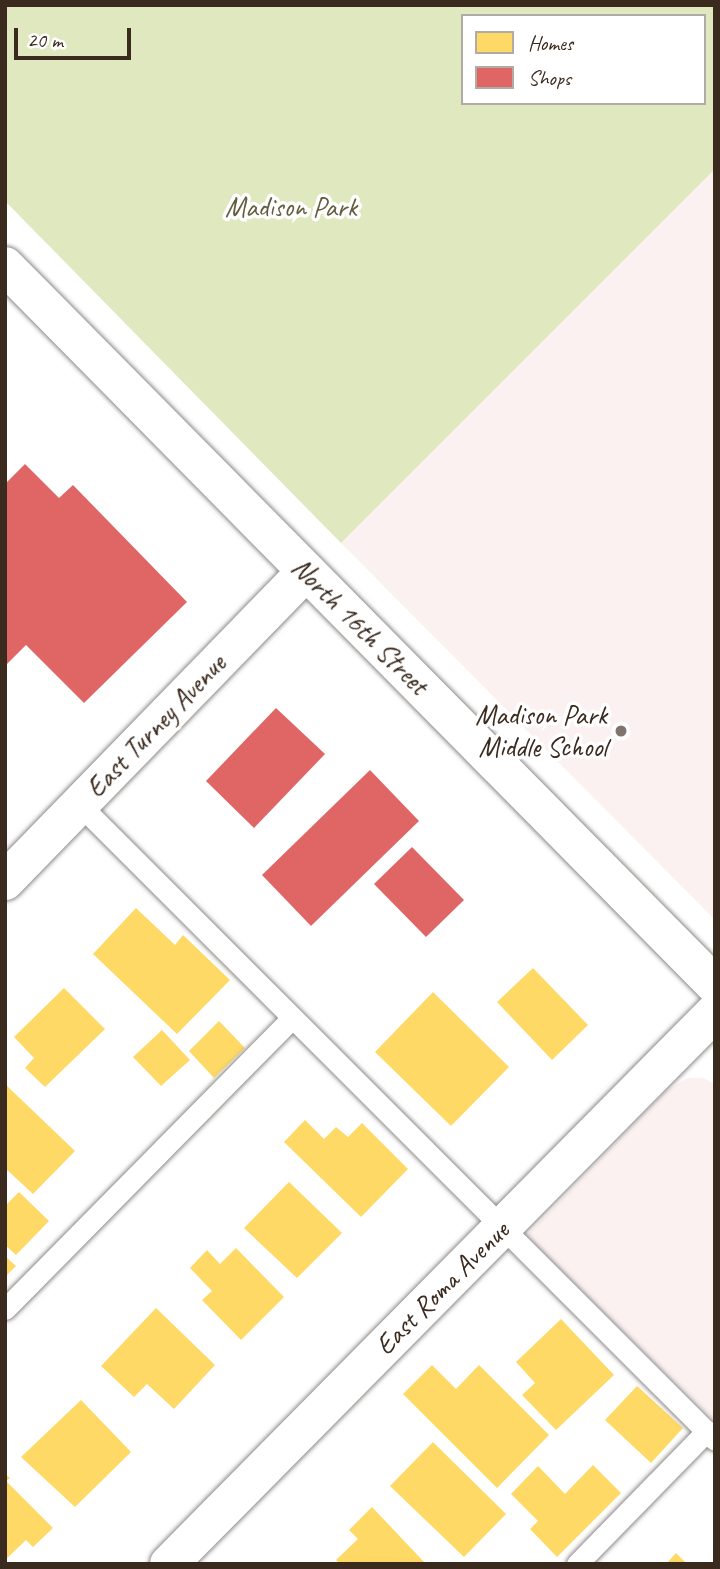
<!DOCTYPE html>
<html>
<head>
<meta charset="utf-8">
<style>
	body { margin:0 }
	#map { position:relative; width:720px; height:1569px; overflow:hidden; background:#fff; font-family:Caveat,sans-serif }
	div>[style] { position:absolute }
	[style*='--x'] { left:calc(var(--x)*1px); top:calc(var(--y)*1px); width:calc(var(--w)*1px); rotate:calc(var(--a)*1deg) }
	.built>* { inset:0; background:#fbf1f0 }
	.green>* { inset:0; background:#dfe8bf }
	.homes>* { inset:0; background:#ffd966 }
	.shops>* { inset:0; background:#e06666 }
	.roads { filter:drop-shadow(0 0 2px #8e8b88) drop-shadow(0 0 2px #8e8b88) }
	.lane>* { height:21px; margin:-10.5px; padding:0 10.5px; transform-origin:10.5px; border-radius:10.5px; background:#fff }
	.street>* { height:38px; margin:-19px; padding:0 19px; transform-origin:19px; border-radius:19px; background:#fff }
	.secondary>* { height:38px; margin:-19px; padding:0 19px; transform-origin:19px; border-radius:19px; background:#fff }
	.dots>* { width:19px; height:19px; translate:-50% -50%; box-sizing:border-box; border:4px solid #fff; border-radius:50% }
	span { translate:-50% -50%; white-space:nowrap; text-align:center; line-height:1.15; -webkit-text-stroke:7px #fff; paint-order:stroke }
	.park-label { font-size:28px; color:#645d3e }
	.street-label { font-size:28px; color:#3b2a1e }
	.poi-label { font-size:28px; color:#3b2a1e }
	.right { translate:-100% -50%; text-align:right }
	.frame { position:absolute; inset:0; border:7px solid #3b2a1e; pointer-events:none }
	.legend { position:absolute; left:461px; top:14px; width:245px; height:91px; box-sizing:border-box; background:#fff; border:2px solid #b1aaa5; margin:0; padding:9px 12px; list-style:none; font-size:21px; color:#3b2a1e }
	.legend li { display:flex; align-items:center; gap:14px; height:35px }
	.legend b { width:35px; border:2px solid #b1aaa5 }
	.scale { position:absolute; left:14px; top:28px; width:117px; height:32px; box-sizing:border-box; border:4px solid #3b2a1e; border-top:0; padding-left:9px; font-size:21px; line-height:24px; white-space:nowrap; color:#3b2a1e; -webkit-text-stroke:5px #fff; paint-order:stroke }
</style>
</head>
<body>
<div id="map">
	<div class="built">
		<div style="clip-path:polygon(715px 169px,715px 920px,341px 543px)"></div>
		<div style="clip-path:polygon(687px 1078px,703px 1078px,715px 1084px,715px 1421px,526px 1236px,665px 1092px)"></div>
	</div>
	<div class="green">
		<div style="clip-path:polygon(evenodd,5px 5px,715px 5px,715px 169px,341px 543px,5px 201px,5px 5px,463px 16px,704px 16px,704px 103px,463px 103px,463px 16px)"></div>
	</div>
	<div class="homes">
		<div style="clip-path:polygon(136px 908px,175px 945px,183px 935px,230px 980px,177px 1034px,93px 954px)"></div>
		<div style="clip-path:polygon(533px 968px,588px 1025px,552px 1060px,497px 1002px)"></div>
		<div style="clip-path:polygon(64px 988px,105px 1029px,45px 1087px,25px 1068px,34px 1058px,14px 1037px)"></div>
		<div style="clip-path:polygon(433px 992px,509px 1067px,451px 1126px,375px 1052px)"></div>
		<div style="clip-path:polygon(219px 1021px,245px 1048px,214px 1078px,189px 1051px)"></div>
		<div style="clip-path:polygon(162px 1030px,190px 1060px,161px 1086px,133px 1057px)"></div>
		<div style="clip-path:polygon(5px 1084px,75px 1151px,33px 1194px,5px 1168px)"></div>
		<div style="clip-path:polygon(305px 1120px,324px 1139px,336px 1127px,348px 1137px,362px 1123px,408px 1169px,361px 1217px,284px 1142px)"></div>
		<div style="clip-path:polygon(289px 1182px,342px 1233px,297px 1278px,244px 1228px)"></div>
		<div style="clip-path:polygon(19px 1192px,49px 1221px,16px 1255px,5px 1245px,5px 1206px)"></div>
		<div style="clip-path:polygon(236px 1248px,284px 1297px,241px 1340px,202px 1300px,212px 1291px,190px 1268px,207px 1250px,220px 1264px)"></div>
		<div style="clip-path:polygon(5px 1256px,16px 1266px,5px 1277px)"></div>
		<div style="clip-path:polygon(156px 1308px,215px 1365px,174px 1409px,147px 1384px,134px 1397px,101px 1366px)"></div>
		<div style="clip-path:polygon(561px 1319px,614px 1375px,556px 1430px,522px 1395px,535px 1383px,516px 1362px)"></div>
		<div style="clip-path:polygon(432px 1365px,456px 1389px,479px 1365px,549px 1435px,497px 1488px,403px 1394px)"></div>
		<div style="clip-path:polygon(637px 1386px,683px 1428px,651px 1463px,605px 1420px)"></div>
		<div style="clip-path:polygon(81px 1400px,131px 1452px,75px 1507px,21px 1457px)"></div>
		<div style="clip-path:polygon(433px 1442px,506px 1514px,464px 1557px,390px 1486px)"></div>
		<div style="clip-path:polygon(593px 1465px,621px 1493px,557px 1557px,530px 1529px,538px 1521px,511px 1494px,538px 1466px,565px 1494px)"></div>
		<div style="clip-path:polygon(5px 1474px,10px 1478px,6px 1481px,53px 1528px,33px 1547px,26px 1540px,5px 1560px)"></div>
		<div style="clip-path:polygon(372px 1507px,426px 1564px,340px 1564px,336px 1560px,358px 1539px,349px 1530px)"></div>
		<div style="clip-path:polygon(676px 1553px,687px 1564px,666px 1564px)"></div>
	</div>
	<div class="shops">
		<div style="clip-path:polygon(25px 464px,59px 498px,73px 485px,187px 602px,84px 703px,26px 645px,5px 666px,5px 484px)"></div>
		<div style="clip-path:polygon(276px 708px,325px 754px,254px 828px,206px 781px)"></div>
		<div style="clip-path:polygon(370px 770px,419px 821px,311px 926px,262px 875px)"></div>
		<div style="clip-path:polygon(412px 847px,464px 900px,426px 937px,374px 884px)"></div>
	</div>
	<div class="roads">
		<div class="lane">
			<div style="--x:79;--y:804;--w:899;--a:45"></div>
			<div style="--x:5;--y:1309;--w:409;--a:-45.4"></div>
			<div style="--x:577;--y:1564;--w:186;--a:-45.7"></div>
		</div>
		<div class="street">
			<div style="--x:5;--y:881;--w:432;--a:-45.8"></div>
			<div style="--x:169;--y:1564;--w:776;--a:-45.31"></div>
		</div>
		<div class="secondary">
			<div style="--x:5;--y:266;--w:1010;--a:45.36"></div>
		</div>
	</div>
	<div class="dots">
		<div style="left:621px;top:731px;background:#80756d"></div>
	</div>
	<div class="park-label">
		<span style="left:291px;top:207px">Madison Park</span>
	</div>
	<div class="street-label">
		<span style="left:360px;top:626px;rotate:45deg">North 16th Street</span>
		<span style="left:156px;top:726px;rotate:-46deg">East Turney Avenue</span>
		<span style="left:442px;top:1288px;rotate:-45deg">East Roma Avenue</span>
	</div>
	<div class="poi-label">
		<span class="right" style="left:607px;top:731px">Madison Park<br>Middle School</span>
	</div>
	<div class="frame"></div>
	<ul class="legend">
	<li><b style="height:19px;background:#ffd966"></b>Homes</li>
	<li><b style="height:19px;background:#e06666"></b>Shops</li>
	</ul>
	<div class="scale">20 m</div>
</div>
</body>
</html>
